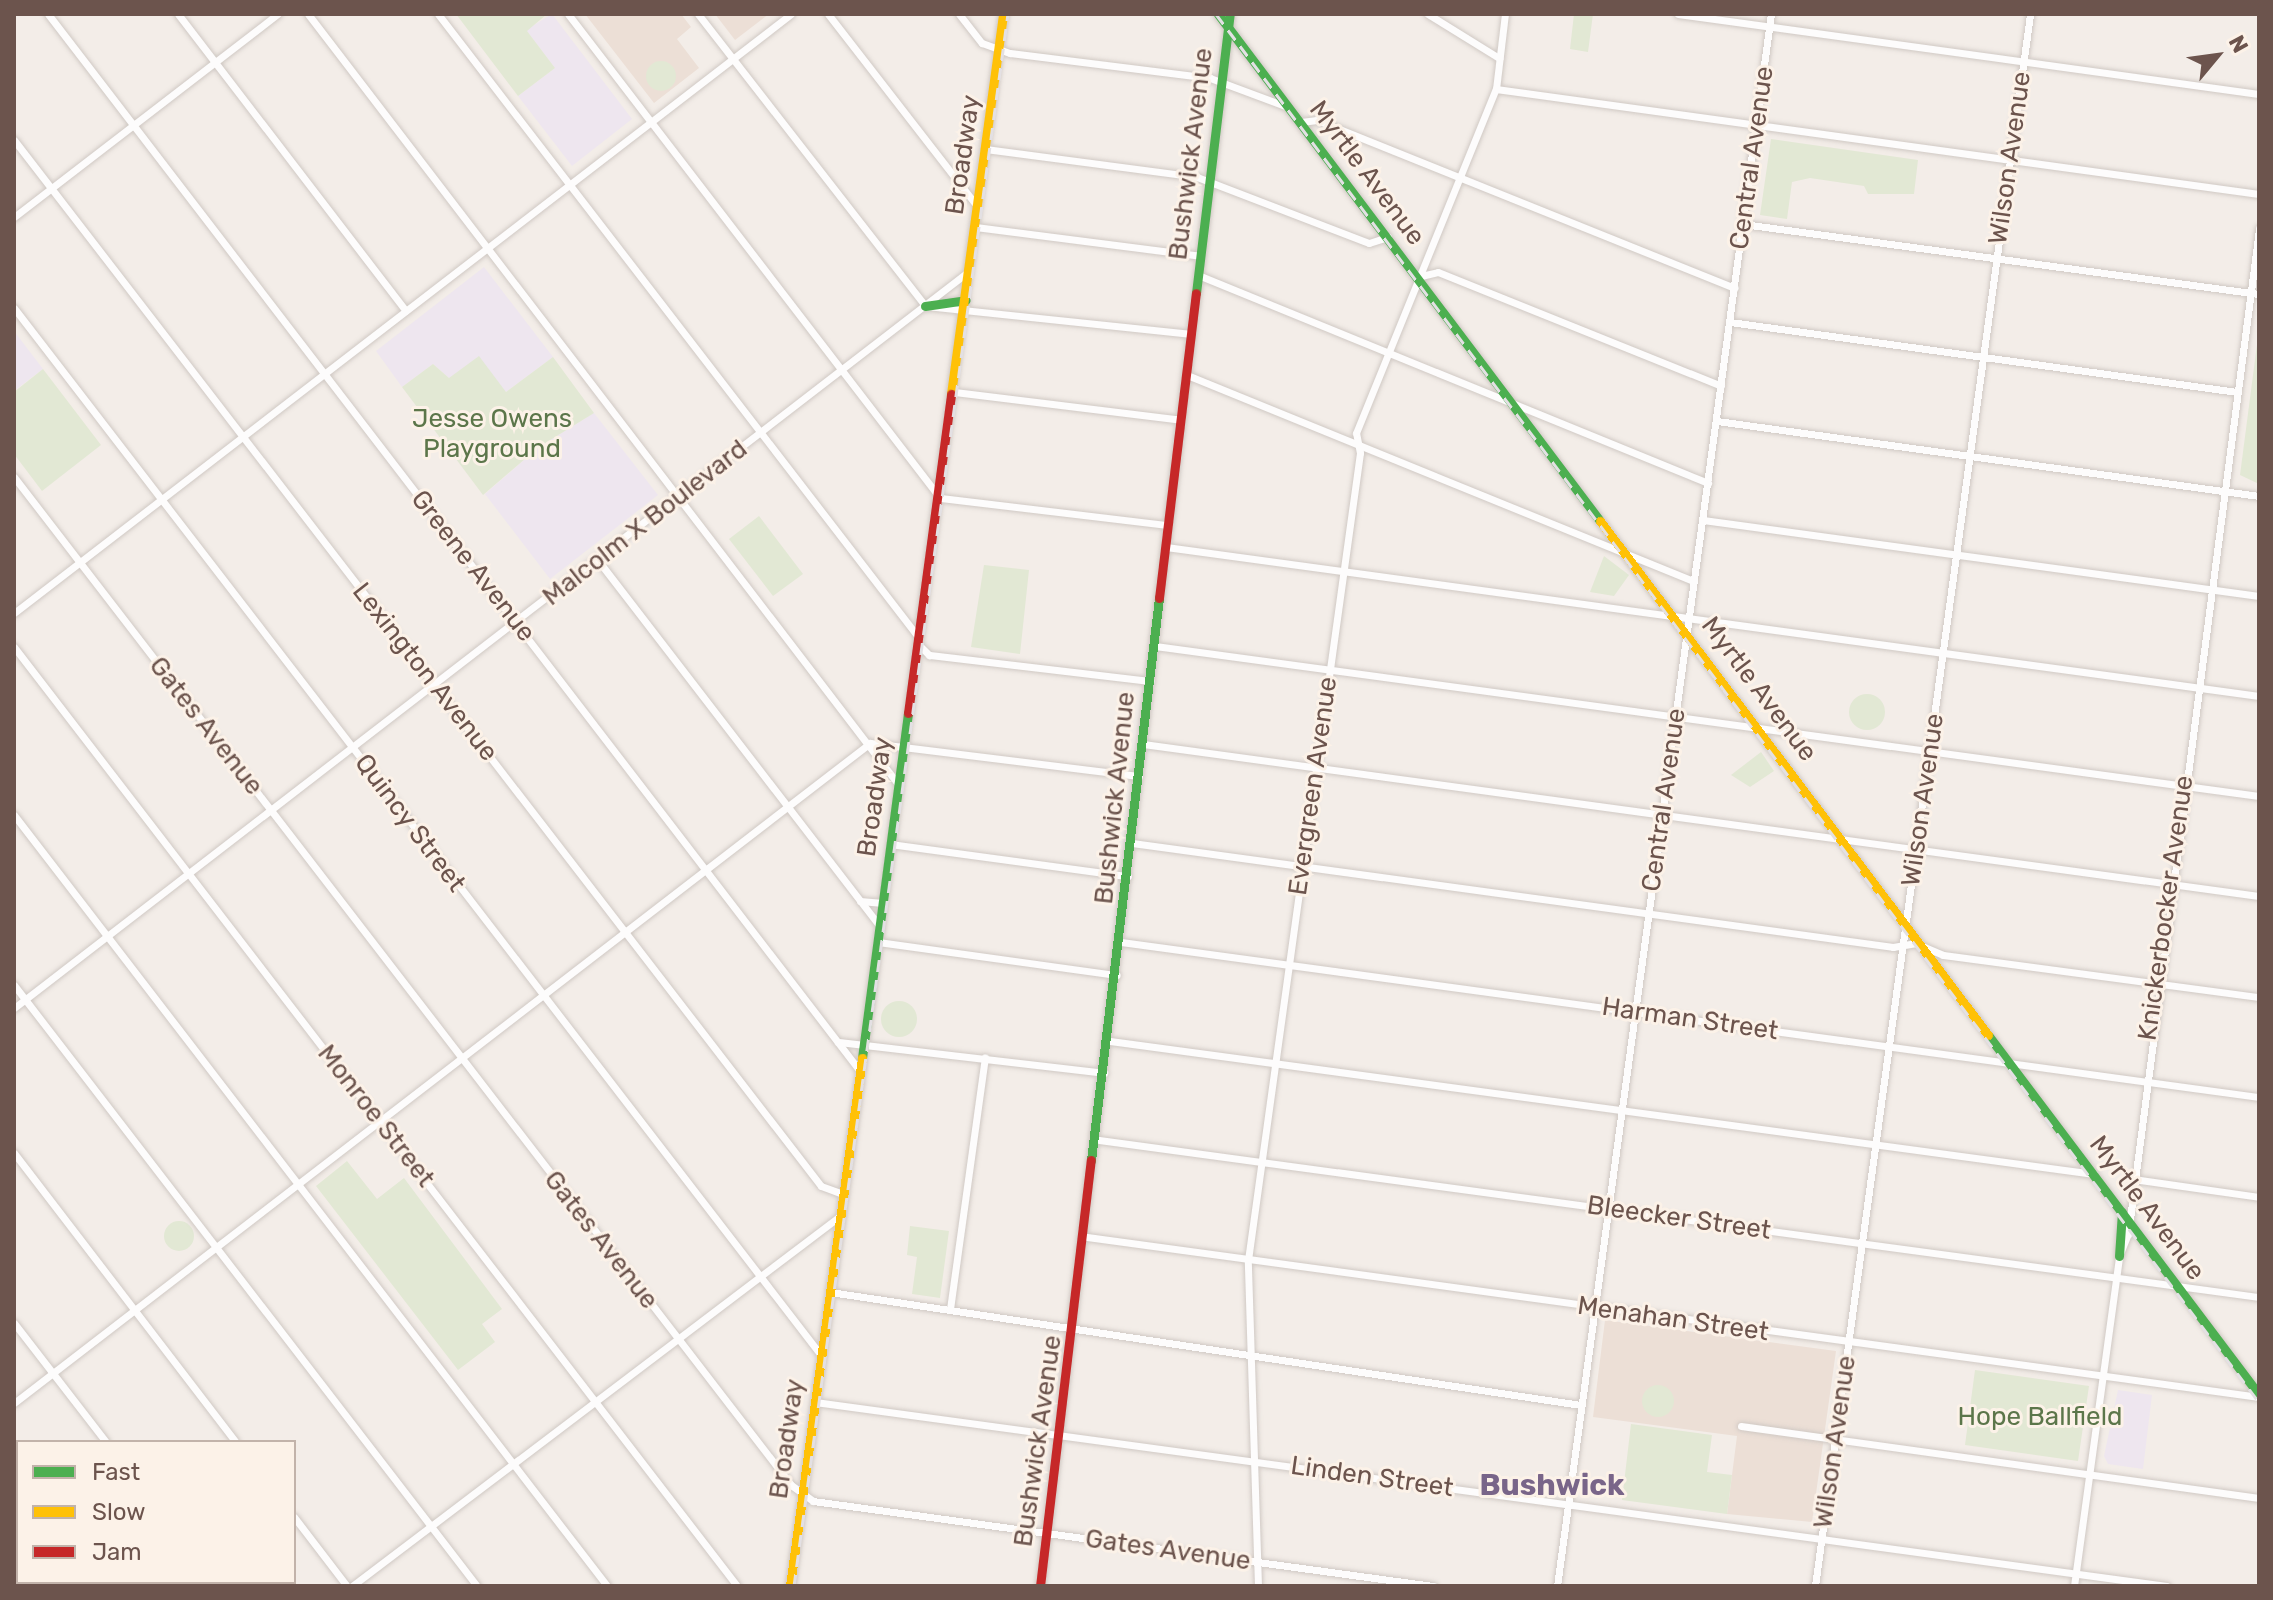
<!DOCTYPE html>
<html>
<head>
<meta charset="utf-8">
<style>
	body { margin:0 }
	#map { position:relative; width:2273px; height:1600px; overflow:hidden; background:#f3ede8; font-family:Rubik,sans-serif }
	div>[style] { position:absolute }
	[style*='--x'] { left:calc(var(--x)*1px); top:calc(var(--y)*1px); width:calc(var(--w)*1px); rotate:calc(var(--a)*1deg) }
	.residential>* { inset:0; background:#ecdfd6 }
	.education>* { inset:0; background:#eee6ef }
	.green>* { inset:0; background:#e2e8d4 }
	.round { border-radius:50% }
	.roads { filter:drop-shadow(0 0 2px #d0c9c4) drop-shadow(0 0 2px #d0c9c4) }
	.street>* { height:7px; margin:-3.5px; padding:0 3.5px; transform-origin:3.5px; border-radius:3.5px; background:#fdfcfc }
	.fast>* { height:9px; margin:-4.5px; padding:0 4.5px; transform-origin:4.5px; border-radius:4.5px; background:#4caf50 }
	.slow>* { height:9px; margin:-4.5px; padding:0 4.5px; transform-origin:4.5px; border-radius:4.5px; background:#ffc107 }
	.jam>* { height:9px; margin:-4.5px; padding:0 4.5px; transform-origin:4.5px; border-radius:4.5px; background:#c62828 }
	.rail>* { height:3px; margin-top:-1.5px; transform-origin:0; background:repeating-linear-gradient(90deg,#e3e0e3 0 12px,transparent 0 20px) }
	span { translate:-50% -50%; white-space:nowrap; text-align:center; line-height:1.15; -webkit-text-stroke:6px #fcf2e8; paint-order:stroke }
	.street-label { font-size:26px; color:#6c544d }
	.park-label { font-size:26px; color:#5c764a }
	.quarter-label { font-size:30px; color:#796589; font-weight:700 }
	.frame { position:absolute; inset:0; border:16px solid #6c544d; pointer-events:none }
	.legend { position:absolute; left:16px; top:1440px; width:280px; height:144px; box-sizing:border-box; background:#fcf2e8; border:2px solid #c2b3aa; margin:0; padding:10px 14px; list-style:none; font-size:24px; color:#6c544d }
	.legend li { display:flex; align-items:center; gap:16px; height:40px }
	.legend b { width:40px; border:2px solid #c2b3aa }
	.north { position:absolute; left:2177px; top:16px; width:80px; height:80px; -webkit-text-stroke:6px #fcf2e8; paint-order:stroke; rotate:61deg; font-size:22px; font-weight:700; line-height:32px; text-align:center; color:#6c544d }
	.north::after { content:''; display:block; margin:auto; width:28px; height:36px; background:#6c544d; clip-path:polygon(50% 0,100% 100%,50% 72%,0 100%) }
</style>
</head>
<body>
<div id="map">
	<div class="residential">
		<div style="clip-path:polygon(585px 14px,681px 14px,691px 27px,677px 39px,699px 68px,654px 103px)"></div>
		<div style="clip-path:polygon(715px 14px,769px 14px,735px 40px)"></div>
		<div style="clip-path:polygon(1605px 1320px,1836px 1351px,1812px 1522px,1727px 1514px,1737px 1436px,1593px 1417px)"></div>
	</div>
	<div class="education">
		<div style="clip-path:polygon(552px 14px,632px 119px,572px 166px,518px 96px,555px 68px,526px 30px)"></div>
		<div style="clip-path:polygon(484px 267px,553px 357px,506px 392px,449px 378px,433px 364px,402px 387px,376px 351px)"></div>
		<div style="clip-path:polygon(14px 331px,43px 369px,14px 391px)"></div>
		<div style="clip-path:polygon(594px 413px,658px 495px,550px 579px,485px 494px,539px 447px)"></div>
		<div style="clip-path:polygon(2118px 1390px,2152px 1395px,2143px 1469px,2108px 1464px,2104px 1456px)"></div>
	</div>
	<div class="green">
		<div style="clip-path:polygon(456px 14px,547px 14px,527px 31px,555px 68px,518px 96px)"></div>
		<div style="clip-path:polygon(1574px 14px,1593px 14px,1588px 52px,1570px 49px)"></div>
		<div class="round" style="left:646px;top:61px;width:30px;height:30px"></div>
		<div style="clip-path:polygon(1771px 139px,1918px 160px,1914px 194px,1868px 194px,1864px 186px,1810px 178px,1792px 182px,1787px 219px,1760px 215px)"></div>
		<div style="clip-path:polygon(2259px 329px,2259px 484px,2240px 475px)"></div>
		<div style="clip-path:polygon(479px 356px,506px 392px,553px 357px,594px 413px,539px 447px,483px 495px,402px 387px,433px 364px,449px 378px)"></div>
		<div style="clip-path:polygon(43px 369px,101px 445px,42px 491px,14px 454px,14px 392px)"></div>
		<div style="clip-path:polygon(759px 516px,803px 574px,773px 596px,729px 539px)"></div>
		<div style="clip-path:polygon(1604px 556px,1629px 575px,1614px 596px,1590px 592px)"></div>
		<div style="clip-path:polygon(984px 565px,1029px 570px,1020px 654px,971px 647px)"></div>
		<div class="round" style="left:1849px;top:694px;width:36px;height:36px"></div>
		<div style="clip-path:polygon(1761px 752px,1774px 771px,1750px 787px,1731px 775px)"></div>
		<div class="round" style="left:881px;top:1001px;width:36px;height:36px"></div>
		<div style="clip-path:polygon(347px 1161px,377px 1199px,404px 1178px,502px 1309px,482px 1324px,495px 1342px,458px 1370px,316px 1186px)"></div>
		<div class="round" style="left:164px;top:1221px;width:30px;height:30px"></div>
		<div style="clip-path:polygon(910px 1226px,949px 1231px,940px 1298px,912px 1294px,917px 1257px,907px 1255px)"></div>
		<div style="clip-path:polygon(1975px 1370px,2089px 1386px,2078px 1461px,1965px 1445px)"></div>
		<div class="round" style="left:1642px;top:1385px;width:32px;height:32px"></div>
		<div style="clip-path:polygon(1631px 1424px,1712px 1435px,1707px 1472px,1732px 1475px,1727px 1514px,1622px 1500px)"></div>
	</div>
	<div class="roads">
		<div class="street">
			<div style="--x:48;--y:14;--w:1333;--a:52.47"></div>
			<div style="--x:178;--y:14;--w:374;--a:52.5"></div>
			<div style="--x:308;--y:14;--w:970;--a:52.54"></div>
			<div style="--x:438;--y:14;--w:788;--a:52.37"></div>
			<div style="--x:568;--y:14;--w:610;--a:52.45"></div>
			<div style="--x:940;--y:498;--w:230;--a:6.8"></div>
			<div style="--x:698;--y:14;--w:370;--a:52.1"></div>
			<div style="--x:925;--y:306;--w:267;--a:6"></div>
			<div style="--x:828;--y:14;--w:242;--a:52.2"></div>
			<div style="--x:959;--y:14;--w:37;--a:52"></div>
			<div style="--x:982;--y:43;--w:30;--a:20"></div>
			<div style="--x:1010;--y:53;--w:202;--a:7.1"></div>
			<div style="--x:1210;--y:78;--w:83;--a:20.4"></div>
			<div style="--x:1428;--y:14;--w:84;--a:31.8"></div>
			<div style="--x:1678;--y:14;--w:586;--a:7.84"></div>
			<div style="--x:1496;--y:89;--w:770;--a:7.84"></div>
			<div style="--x:1301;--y:122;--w:16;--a:-7"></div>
			<div style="--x:1317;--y:120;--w:450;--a:21.9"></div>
			<div style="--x:14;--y:140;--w:1321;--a:52.35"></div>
			<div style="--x:821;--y:1186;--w:23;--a:20"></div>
			<div style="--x:985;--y:149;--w:214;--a:7.5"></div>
			<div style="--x:1197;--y:177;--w:184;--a:21"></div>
			<div style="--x:1369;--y:243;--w:20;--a:-18"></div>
			<div style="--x:14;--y:217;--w:333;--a:-37.6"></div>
			<div style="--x:1743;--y:224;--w:521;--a:7.73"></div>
			<div style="--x:975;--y:227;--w:227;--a:7.3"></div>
			<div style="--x:1198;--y:275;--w:551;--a:22.19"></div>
			<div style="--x:1421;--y:276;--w:17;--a:-13"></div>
			<div style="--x:1438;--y:272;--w:305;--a:21.9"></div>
			<div style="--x:14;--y:308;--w:1322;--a:52.38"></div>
			<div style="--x:1730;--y:322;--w:512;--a:7.86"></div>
			<div style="--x:1187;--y:375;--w:546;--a:22.15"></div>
			<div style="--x:954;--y:392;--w:229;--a:7"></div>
			<div style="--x:1717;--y:421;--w:547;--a:7.88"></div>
			<div style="--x:14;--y:477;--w:1273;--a:52.37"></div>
			<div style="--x:791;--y:1485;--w:27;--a:36"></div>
			<div style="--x:813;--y:1501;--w:626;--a:7.81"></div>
			<div style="--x:1703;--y:520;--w:561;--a:7.78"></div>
			<div style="--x:1166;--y:547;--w:1103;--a:7.76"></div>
			<div style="--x:597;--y:559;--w:464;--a:52.4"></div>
			<div style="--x:14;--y:613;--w:981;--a:-37.63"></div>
			<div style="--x:918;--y:644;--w:16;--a:45"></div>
			<div style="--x:929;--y:655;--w:223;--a:6.7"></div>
			<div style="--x:1155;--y:646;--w:1114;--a:7.74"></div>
			<div style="--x:14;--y:647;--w:1185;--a:52.4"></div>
			<div style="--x:1143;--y:744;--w:1126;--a:7.76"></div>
			<div style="--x:14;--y:815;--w:973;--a:52.43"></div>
			<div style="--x:1132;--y:843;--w:768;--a:7.78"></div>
			<div style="--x:1893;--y:947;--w:22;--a:-10"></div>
			<div style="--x:1915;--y:943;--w:30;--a:23"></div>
			<div style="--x:1943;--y:955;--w:319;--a:7.6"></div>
			<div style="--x:890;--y:844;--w:240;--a:7.7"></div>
			<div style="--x:860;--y:901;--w:23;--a:5"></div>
			<div style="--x:878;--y:942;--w:241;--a:7.9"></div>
			<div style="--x:1121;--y:942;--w:1149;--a:7.76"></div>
			<div style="--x:14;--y:985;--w:759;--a:52.39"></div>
			<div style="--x:14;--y:1008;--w:1206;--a:-37.66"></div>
			<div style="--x:1110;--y:1041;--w:993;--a:7.7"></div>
			<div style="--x:838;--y:1042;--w:268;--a:6.6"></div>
			<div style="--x:1099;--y:1140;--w:1171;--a:7.71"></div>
			<div style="--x:14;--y:1153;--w:364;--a:52.5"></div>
			<div style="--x:2133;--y:1179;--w:127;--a:8.1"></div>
			<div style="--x:1087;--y:1237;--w:1183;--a:7.77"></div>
			<div style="--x:830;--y:1292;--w:759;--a:8.56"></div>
			<div style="--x:950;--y:1309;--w:254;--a:-82.1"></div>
			<div style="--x:14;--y:1323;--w:150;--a:52.3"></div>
			<div style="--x:815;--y:1402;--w:1364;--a:7.75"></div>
			<div style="--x:14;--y:1403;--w:1081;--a:-37.63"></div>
			<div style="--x:870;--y:743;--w:271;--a:7"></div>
			<div style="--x:1741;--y:1426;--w:523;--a:7.91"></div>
			<div style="--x:14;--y:1490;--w:6;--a:51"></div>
			<div style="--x:294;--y:1517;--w:87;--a:52.5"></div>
			<div style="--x:84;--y:1582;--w:5;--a:53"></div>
			<div style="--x:214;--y:1582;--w:5;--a:53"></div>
			<div style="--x:352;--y:1586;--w:612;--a:-37.17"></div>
			<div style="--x:1258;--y:1586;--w:326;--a:-91.8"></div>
			<div style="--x:1248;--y:1260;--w:815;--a:-82.1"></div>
			<div style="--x:1360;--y:453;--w:20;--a:-101"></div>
			<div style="--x:1356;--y:433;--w:371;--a:-67.9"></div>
			<div style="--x:1496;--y:89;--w:76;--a:-83.2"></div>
			<div style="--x:1557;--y:1586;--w:1586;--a:-82.25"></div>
			<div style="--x:1815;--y:1586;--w:1587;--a:-82.21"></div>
			<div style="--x:2074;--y:1586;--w:333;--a:-82.2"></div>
			<div style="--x:2119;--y:1256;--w:24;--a:-68"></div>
			<div style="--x:2128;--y:1234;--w:1014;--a:-82.57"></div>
		</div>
		<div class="fast">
			<div style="--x:1218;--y:14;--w:635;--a:53"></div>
			<div style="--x:1196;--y:293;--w:281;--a:-83.1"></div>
			<div style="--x:925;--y:306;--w:41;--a:-8.3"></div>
			<div style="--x:1988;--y:1035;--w:451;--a:53"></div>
			<div style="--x:862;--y:1058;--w:348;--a:-82.4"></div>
			<div style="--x:1091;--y:1160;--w:566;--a:-83.1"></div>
			<div style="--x:2119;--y:1256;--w:44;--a:-86.1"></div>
		</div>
		<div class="slow">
			<div style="--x:951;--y:394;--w:384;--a:-82.2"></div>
			<div style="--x:1600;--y:521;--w:644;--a:52.95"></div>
			<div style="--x:790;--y:1586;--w:533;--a:-82.23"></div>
		</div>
		<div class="jam">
			<div style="--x:1159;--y:598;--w:307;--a:-83.1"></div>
			<div style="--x:908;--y:713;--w:322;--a:-82.3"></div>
			<div style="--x:1040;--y:1586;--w:429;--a:-83.2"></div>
		</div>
	</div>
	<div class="rail">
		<div style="--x:1216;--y:14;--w:1736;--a:53.08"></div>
		<div style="--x:794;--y:1586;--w:1586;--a:-82.25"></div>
	</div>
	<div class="street-label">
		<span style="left:1191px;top:154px;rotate:-83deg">Bushwick Avenue</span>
		<span style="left:963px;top:155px;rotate:-82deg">Broadway</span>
		<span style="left:1752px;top:158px;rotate:-82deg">Central Avenue</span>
		<span style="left:2010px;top:158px;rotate:-82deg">Wilson Avenue</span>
		<span style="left:1367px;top:173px;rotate:53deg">Myrtle Avenue</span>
		<span style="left:645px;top:523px;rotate:-38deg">Malcolm X Boulevard</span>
		<span style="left:473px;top:566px;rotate:52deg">Greene Avenue</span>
		<span style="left:425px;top:672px;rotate:52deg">Lexington Avenue</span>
		<span style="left:1759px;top:689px;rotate:53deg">Myrtle Avenue</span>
		<span style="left:206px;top:726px;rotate:52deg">Gates Avenue</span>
		<span style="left:1313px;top:786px;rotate:-82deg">Evergreen Avenue</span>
		<span style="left:875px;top:797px;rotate:-82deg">Broadway</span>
		<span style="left:1115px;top:798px;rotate:-84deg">Bushwick Avenue</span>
		<span style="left:1664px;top:800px;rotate:-82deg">Central Avenue</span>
		<span style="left:1923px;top:800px;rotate:-82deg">Wilson Avenue</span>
		<span style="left:410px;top:823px;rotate:53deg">Quincy Street</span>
		<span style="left:2166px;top:908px;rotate:-82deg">Knickerbocker Avenue</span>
		<span style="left:1690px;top:1019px;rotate:8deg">Harman Street</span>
		<span style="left:376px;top:1116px;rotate:52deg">Monroe Street</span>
		<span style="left:2147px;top:1208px;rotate:53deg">Myrtle Avenue</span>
		<span style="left:1679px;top:1218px;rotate:8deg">Bleecker Street</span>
		<span style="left:601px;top:1240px;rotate:52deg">Gates Avenue</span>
		<span style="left:1673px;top:1319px;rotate:8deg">Menahan Street</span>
		<span style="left:787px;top:1439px;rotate:-82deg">Broadway</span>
		<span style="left:1038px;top:1441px;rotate:-82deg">Bushwick Avenue</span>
		<span style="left:1835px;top:1442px;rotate:-82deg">Wilson Avenue</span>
		<span style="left:1372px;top:1477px;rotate:8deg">Linden Street</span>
		<span style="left:1168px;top:1550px;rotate:8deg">Gates Avenue</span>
	</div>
	<div class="park-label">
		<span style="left:492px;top:434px">Jesse Owens<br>Playground</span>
		<span style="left:2040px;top:1417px">Hope Ballfield</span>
	</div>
	<div class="quarter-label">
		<span style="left:1552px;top:1485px">Bushwick</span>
	</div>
	<div class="frame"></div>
	<ul class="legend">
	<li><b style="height:10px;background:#4caf50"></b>Fast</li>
	<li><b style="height:10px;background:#ffc107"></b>Slow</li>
	<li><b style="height:10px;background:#c62828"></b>Jam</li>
	</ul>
	<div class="north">N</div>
</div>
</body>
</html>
